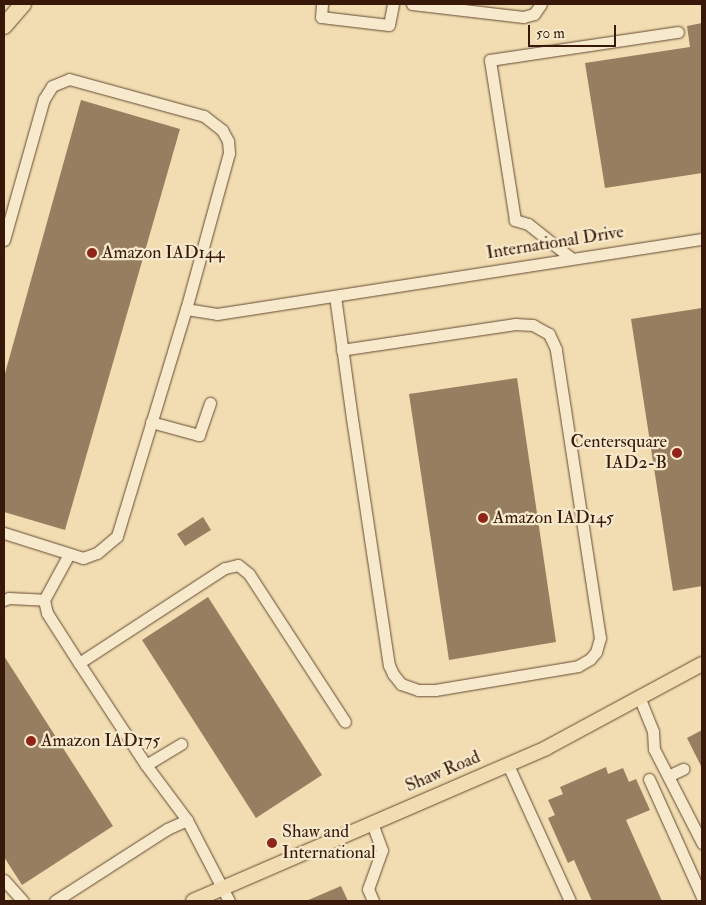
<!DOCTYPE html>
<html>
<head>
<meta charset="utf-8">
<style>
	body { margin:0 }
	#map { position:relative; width:706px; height:905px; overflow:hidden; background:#f1ddb1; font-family:"IM FELL Double Pica",serif }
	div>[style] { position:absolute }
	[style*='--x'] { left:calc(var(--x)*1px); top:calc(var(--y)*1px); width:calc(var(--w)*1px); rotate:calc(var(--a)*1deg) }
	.building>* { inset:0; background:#987e60 }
	.roads { filter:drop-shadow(0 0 1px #664933) drop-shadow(0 0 1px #664933) }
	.minor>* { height:11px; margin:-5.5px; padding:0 5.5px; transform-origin:5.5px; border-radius:5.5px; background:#f6e9cc }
	.major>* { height:14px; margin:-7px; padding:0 7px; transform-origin:7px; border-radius:7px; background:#f1ddb1 }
	.highway>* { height:16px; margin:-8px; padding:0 8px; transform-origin:8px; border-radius:8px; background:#f1ddb1 }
	.dots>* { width:14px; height:14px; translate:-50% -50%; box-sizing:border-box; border:2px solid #f6e9cc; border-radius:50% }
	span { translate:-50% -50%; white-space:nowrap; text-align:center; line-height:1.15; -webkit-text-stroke:4.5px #f6e9cc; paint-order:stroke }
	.street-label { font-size:18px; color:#371809 }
	.poi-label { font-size:18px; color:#371809 }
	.left { translate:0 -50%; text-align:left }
	.right { translate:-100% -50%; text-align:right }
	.frame { position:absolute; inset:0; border:5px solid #371809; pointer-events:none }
	.scale { position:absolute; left:528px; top:25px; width:88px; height:22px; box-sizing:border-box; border:2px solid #371809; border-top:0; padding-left:6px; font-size:15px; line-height:18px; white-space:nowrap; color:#371809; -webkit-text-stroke:4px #f6e9cc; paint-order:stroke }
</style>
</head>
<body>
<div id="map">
	<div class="building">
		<div style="clip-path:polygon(702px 23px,702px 173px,605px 188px,585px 63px,690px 47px,687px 26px)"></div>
		<div style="clip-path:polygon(81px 100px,180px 129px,65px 530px,4px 512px,4px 377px)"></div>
		<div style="clip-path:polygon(702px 308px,702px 586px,673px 591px,631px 319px)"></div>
		<div style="clip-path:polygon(517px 378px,556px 642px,449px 660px,409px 394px)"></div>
		<div style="clip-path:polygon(203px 517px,211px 530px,185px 546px,177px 534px)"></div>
		<div style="clip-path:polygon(208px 597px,322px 775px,256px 818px,142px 640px)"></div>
		<div style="clip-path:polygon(4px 656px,113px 826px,22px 885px,4px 857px)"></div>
		<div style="clip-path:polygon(702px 730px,702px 768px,687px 738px)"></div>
		<div style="clip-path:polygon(606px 767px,608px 774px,623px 768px,629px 782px,636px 779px,650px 810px,626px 820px,662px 901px,592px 901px,574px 860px,568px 863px,548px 818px,555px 815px,548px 800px,563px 794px,560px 787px)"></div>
		<div style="clip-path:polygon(341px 886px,348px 901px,306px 901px)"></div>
	</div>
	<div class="roads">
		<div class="minor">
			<div style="--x:322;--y:4;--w:13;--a:94"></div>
			<div style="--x:321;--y:17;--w:68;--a:6.7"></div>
			<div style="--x:389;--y:25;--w:21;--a:-79"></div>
			<div style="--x:412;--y:4;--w:112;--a:6.7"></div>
			<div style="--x:523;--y:17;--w:11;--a:-15"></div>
			<div style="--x:534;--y:14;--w:12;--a:-55"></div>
			<div style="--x:4;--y:240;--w:147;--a:-74.2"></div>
			<div style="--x:44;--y:99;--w:15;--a:-58"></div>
			<div style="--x:52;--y:86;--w:18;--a:-22"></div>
			<div style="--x:69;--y:79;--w:140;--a:15.3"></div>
			<div style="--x:204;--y:116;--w:23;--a:38"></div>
			<div style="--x:222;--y:130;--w:13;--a:61"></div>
			<div style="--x:228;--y:141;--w:12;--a:85"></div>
			<div style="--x:229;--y:153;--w:162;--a:105.4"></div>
			<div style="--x:186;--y:309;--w:31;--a:9"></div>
			<div style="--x:217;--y:314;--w:491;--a:-8.8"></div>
			<div style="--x:571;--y:258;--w:55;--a:-141.7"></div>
			<div style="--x:528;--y:224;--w:14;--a:-163"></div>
			<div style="--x:515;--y:220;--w:162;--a:-98.9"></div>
			<div style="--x:490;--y:60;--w:190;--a:-8.5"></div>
			<div style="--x:335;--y:296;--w:130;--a:82.1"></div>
			<div style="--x:353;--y:425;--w:243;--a:81.5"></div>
			<div style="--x:389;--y:665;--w:10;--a:66"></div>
			<div style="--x:393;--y:674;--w:13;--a:51"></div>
			<div style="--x:401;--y:684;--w:18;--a:19"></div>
			<div style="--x:418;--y:690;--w:17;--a:0"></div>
			<div style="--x:435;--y:690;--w:145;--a:-9.5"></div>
			<div style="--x:578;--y:666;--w:14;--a:-30"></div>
			<div style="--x:590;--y:659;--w:9;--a:-49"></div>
			<div style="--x:596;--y:652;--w:15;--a:-74"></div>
			<div style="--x:600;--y:638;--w:292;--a:-98.7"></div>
			<div style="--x:556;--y:349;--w:17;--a:-115"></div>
			<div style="--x:549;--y:334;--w:18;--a:-151"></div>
			<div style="--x:533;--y:325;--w:18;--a:-177"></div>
			<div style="--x:515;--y:324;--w:175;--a:171.5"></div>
			<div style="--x:151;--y:422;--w:50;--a:15.2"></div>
			<div style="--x:199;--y:435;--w:34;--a:-71"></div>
			<div style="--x:4;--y:533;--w:83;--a:17.6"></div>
			<div style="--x:83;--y:558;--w:15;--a:-20"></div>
			<div style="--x:97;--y:553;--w:26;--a:-40"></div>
			<div style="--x:117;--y:536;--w:237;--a:-73.1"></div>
			<div style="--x:4;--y:600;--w:5;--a:-22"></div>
			<div style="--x:9;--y:598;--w:35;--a:3"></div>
			<div style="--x:44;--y:600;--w:13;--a:77"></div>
			<div style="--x:47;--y:613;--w:59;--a:57.4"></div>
			<div style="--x:79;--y:663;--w:122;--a:56.7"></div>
			<div style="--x:146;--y:765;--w:69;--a:53.3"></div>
			<div style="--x:187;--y:820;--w:91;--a:62.6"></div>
			<div style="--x:44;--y:600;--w:52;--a:-61.5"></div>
			<div style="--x:79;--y:663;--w:174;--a:-33.1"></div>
			<div style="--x:225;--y:568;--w:13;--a:-13"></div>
			<div style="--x:238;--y:565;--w:14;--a:39"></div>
			<div style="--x:249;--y:574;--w:176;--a:57"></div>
			<div style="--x:640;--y:699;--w:35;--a:68"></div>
			<div style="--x:653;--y:731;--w:18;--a:87"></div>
			<div style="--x:654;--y:749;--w:106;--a:62.9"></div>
			<div style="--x:146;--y:765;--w:41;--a:-31"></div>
			<div style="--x:508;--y:765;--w:149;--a:65.5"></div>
			<div style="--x:668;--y:776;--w:17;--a:-25"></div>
			<div style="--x:649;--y:779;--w:129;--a:65.8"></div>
			<div style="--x:372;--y:823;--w:29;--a:70"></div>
			<div style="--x:382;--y:850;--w:41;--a:109.7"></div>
			<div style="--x:368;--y:889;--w:13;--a:67"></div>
			<div style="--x:4;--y:880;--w:28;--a:48"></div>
			<div style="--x:55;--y:901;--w:133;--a:-32.7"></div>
			<div style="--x:167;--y:829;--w:22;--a:-24"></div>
		</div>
		<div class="major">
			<div style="--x:193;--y:901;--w:385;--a:-23.4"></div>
			<div style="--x:546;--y:748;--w:177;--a:-28.3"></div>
		</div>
		<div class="highway">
			<div style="--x:4;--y:26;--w:29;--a:-49"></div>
		</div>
	</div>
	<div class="dots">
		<div style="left:92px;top:253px;background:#8f2418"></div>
		<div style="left:677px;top:453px;background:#8f2418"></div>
		<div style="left:483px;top:518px;background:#8f2418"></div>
		<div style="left:31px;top:741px;background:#8f2418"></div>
		<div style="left:272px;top:843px;background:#8f2418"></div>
	</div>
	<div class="street-label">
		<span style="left:555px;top:243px;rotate:-9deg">International Drive</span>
		<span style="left:443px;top:772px;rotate:-23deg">Shaw Road</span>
	</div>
	<div class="poi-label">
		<span class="left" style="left:102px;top:253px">Amazon IAD144</span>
		<span class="right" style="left:667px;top:453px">Centersquare<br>IAD2-B</span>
		<span class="left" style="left:493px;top:518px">Amazon IAD145</span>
		<span class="left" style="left:41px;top:741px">Amazon IAD175</span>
		<span class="left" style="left:282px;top:843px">Shaw and<br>International</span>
	</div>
	<div class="frame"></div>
	<div class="scale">50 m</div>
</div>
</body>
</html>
